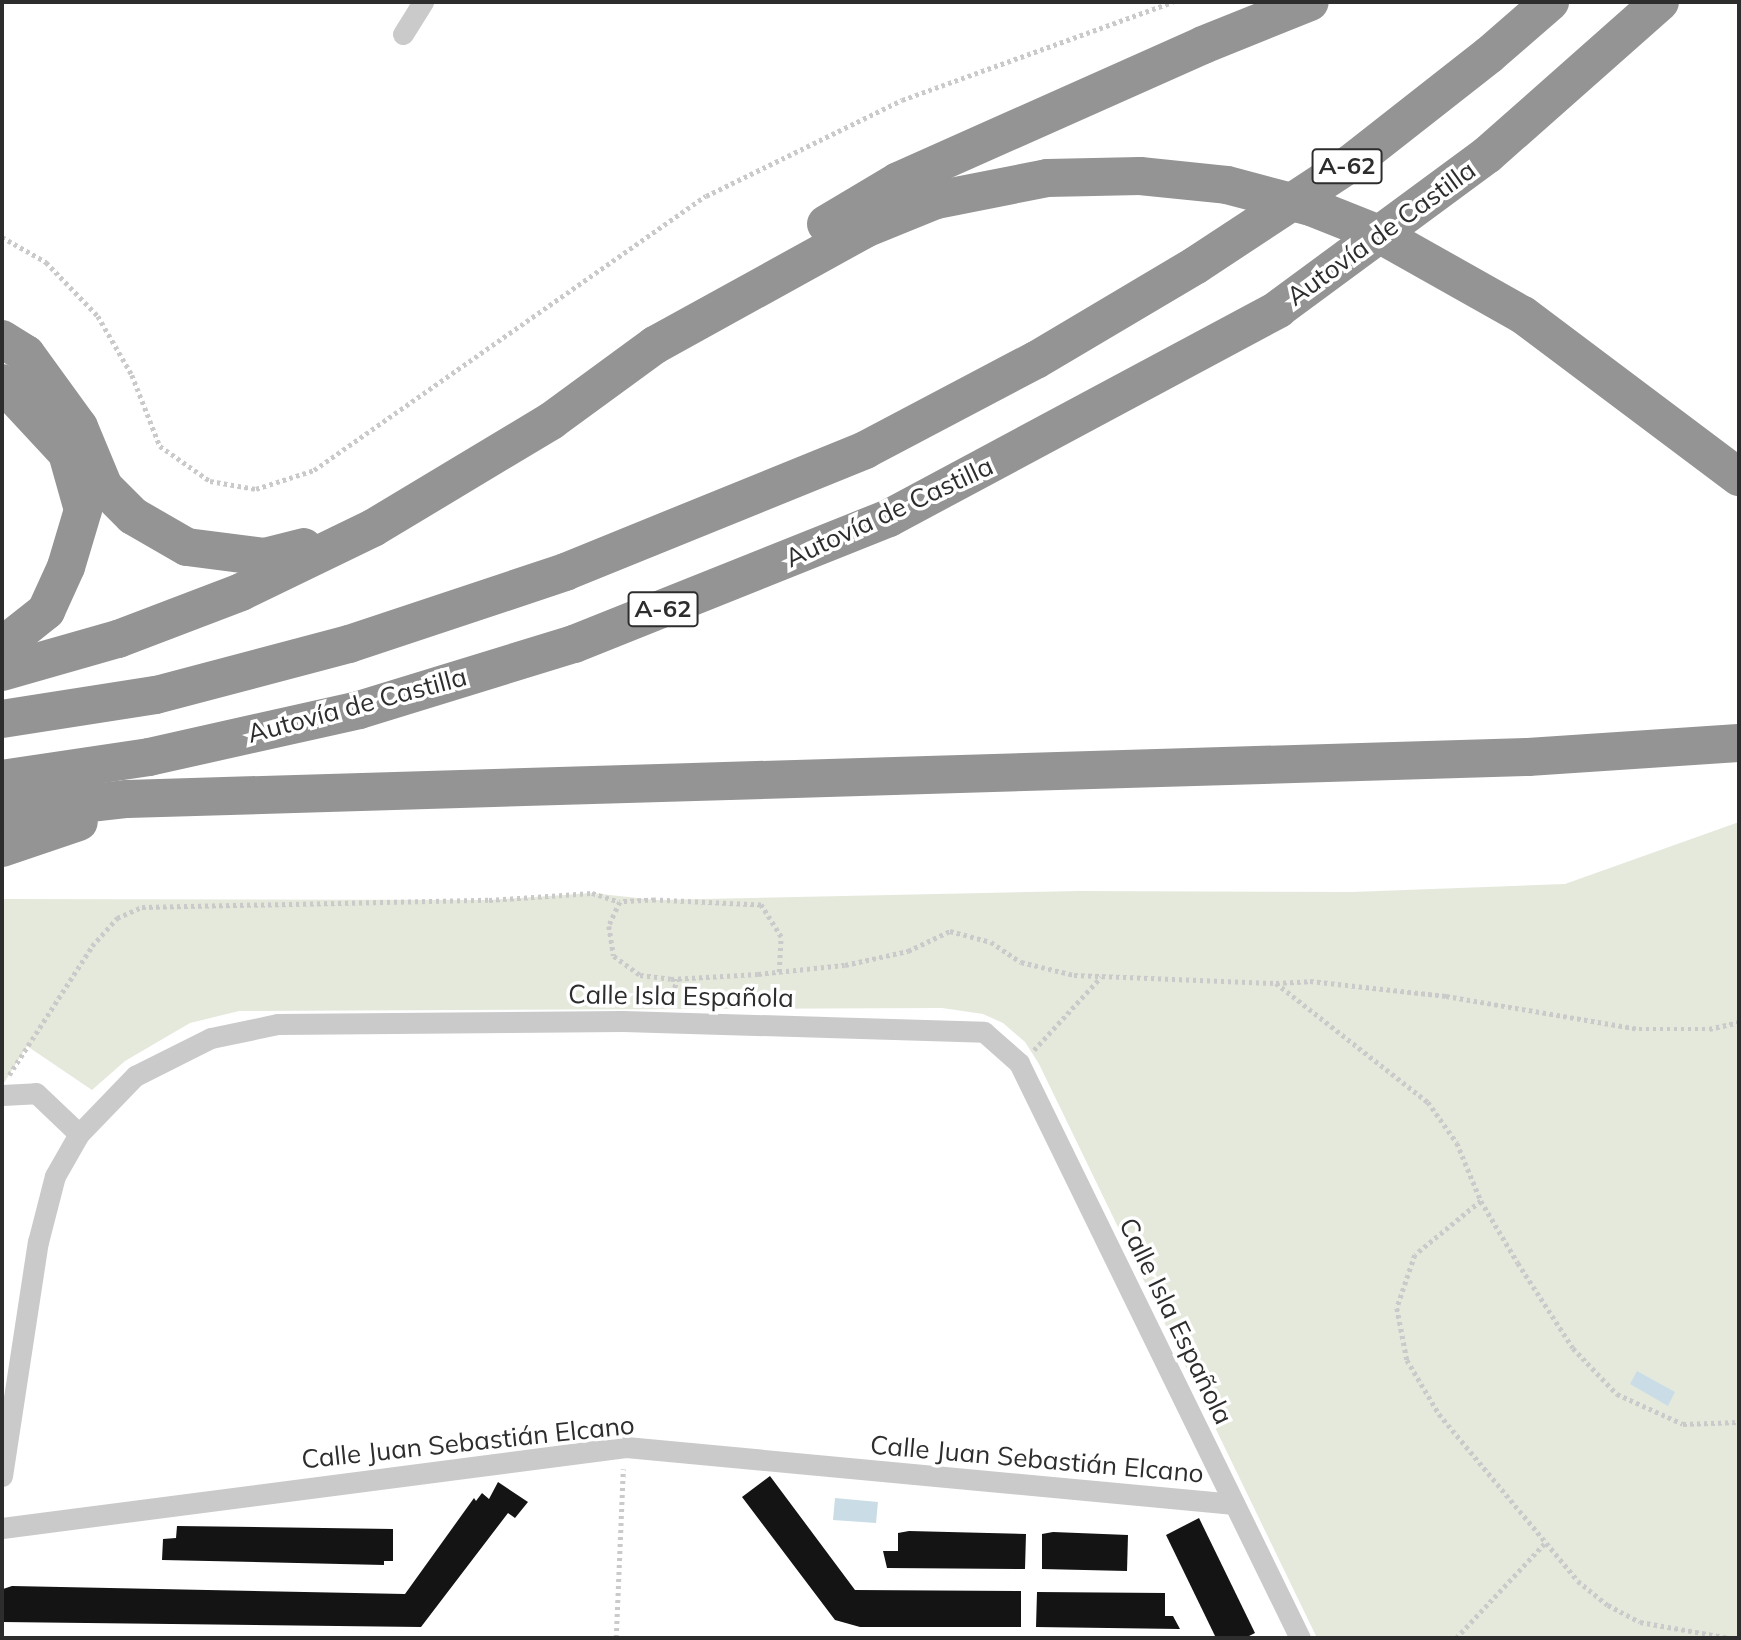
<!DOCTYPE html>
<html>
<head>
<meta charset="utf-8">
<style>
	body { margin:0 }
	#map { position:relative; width:1741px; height:1640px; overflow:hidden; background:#fff; font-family:Mulish,sans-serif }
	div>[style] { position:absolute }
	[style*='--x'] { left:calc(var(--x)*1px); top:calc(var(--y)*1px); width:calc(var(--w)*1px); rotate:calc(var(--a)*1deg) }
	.green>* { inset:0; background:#e4e9dc }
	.water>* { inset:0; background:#cadde7 }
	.building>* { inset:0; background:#141414 }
	.path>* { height:4.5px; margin-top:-2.25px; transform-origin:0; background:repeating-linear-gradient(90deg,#cacaca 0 3.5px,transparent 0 7px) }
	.street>* { height:21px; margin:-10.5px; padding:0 10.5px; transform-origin:10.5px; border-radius:10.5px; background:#cacaca }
	.highway>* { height:38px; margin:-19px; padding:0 19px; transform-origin:19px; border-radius:19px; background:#949494 }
	.highway-bridge>* { height:38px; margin:-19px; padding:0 19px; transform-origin:19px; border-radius:19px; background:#949494 }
	span { translate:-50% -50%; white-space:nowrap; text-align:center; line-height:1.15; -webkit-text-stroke:7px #fff; paint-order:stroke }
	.shield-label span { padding:2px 5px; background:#fff; border:2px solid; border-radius:5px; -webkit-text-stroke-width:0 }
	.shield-label { font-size:24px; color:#2d2d2d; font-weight:700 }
	.street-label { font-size:26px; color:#2d2d2d }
	.frame { position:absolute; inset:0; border:4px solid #2d2d2d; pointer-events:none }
</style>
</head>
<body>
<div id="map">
	<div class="green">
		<div style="clip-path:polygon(1739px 822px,1739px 1638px,1317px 1638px,1039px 1064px,1025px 1042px,1003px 1023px,983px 1014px,942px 1008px,239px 1011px,190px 1023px,125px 1061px,92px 1090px,27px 1046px,2px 1086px,2px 899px,489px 900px,592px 893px,655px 900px,1079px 891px,1352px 892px,1565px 884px)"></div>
	</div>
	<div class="water">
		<div style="clip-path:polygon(1637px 1371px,1675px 1392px,1668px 1406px,1630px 1384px)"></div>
		<div style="clip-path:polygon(835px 1498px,878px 1502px,876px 1523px,833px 1520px)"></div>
	</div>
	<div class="building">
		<div style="clip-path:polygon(770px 1476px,855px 1590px,1021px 1591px,1021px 1627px,860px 1627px,835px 1620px,742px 1497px)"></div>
		<div style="clip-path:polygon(498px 1482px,528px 1502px,515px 1518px,508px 1513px,421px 1627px,2px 1622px,3px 1589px,12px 1586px,405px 1594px,474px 1498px,476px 1501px,482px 1493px,489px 1499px)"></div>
		<div style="clip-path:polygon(1199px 1518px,1255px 1633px,1245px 1638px,1216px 1638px,1166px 1535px)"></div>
		<div style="clip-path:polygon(177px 1526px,393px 1529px,393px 1561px,384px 1561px,384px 1565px,162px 1560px,163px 1539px,176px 1538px)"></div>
		<div style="clip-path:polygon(909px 1531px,1026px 1534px,1025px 1569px,887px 1568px,883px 1551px,898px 1551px,898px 1533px)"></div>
		<div style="clip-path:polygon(1053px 1532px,1128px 1535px,1127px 1571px,1042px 1569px,1042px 1534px)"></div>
		<div style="clip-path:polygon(1037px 1592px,1165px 1593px,1165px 1616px,1173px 1616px,1180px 1629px,1036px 1627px)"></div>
	</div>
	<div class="path">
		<div style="--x:2;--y:237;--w:51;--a:29.6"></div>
		<div style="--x:46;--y:262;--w:75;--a:46.1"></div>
		<div style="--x:98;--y:316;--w:68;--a:60"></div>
		<div style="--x:132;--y:375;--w:76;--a:68.5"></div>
		<div style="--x:160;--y:446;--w:61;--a:35"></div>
		<div style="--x:210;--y:481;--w:47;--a:9.9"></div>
		<div style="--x:256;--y:489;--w:61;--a:-18.1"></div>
		<div style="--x:314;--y:470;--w:478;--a:-35"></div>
		<div style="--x:706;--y:196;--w:218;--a:-26.1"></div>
		<div style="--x:902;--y:100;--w:288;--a:-19.9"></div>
		<div style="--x:779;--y:972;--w:35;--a:-87"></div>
		<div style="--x:781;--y:937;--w:38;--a:-122"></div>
		<div style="--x:761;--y:905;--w:106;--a:-177.3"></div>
		<div style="--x:655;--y:900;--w:35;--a:177"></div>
		<div style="--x:620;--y:902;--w:26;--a:115"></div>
		<div style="--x:609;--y:926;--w:30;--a:81"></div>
		<div style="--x:614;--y:956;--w:32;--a:36"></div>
		<div style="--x:640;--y:975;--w:31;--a:7"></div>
		<div style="--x:671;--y:979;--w:87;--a:-3.3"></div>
		<div style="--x:758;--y:974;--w:87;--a:-5.9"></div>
		<div style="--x:845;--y:965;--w:65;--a:-12.5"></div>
		<div style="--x:908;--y:951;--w:47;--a:-25.5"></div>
		<div style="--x:950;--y:931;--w:42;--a:15"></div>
		<div style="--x:991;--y:942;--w:36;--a:34"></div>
		<div style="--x:1021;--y:962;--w:55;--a:13.8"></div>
		<div style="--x:1074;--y:975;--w:202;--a:2.3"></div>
		<div style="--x:1276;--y:983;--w:193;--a:38.1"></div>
		<div style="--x:1428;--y:1102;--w:50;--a:54.7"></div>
		<div style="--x:1457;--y:1143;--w:63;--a:67.5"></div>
		<div style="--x:1481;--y:1201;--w:72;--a:59.2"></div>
		<div style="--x:1518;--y:1263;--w:101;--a:57.1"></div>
		<div style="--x:1573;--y:1348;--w:64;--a:46.3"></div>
		<div style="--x:1617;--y:1394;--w:72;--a:24.4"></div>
		<div style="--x:1683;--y:1424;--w:56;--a:-2"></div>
		<div style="--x:1276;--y:983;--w:34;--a:-3"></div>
		<div style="--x:1310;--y:981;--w:137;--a:6.3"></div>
		<div style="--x:1446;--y:996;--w:196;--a:9.7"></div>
		<div style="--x:1639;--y:1029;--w:70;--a:0"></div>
		<div style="--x:1709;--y:1029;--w:31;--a:-13"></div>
		<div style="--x:670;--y:1001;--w:23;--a:-72"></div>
		<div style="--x:1034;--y:1050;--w:99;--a:-47.5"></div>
		<div style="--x:9;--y:1075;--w:153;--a:-57.2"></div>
		<div style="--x:92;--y:946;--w:38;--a:-48"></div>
		<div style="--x:117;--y:918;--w:27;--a:-24"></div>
		<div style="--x:142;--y:907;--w:347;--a:-1.2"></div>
		<div style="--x:489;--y:900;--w:103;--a:-3.9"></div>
		<div style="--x:592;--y:893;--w:29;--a:18"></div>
		<div style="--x:1481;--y:1201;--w:85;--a:140.7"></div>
		<div style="--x:1415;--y:1255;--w:56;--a:108.8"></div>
		<div style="--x:1397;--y:1308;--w:53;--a:79.1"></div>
		<div style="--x:1407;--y:1360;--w:63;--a:59.3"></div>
		<div style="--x:1439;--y:1414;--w:217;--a:50.2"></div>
		<div style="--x:1578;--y:1581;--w:38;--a:39"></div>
		<div style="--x:1608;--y:1605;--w:36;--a:28"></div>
		<div style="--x:1640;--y:1622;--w:91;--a:10.1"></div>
		<div style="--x:616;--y:1638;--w:169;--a:-87.6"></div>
		<div style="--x:1456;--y:1638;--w:129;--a:-46.9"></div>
	</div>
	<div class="street">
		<div style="--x:403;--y:34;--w:38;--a:-58"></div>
		<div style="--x:2;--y:1095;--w:34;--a:-3"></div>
		<div style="--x:36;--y:1093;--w:59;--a:43.6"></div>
		<div style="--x:2;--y:1476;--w:237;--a:-81.3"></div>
		<div style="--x:38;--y:1242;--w:68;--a:-75.6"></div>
		<div style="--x:55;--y:1176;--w:48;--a:-60.3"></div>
		<div style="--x:79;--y:1134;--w:81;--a:-46"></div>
		<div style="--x:135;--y:1076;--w:85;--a:-26.6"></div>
		<div style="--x:211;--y:1038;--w:68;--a:-11.8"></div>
		<div style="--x:278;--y:1024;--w:345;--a:-0.5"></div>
		<div style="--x:623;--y:1021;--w:361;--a:1.7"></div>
		<div style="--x:984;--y:1032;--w:47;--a:41.5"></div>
		<div style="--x:1019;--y:1063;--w:640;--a:63.96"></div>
		<div style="--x:2;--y:1528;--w:629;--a:-7.4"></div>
		<div style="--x:626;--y:1447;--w:611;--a:5.36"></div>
	</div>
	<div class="highway">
		<div style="--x:1489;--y:55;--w:81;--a:-41"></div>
		<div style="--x:1487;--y:155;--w:231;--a:-41.5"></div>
		<div style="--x:826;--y:224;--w:84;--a:-30.8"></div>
		<div style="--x:898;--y:181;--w:334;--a:-24"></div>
		<div style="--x:1203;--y:45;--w:115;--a:-21.9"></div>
		<div style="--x:2;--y:339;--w:28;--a:32"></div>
		<div style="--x:26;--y:354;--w:90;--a:54"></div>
		<div style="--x:79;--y:427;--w:65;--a:67.4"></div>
		<div style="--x:104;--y:487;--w:41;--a:45"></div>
		<div style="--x:133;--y:516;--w:62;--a:29.9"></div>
		<div style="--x:187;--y:547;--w:79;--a:7.3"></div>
		<div style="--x:265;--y:557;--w:40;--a:-14.4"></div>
		<div style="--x:2;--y:383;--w:96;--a:47.1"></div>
		<div style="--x:67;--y:453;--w:59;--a:74.3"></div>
		<div style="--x:83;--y:510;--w:59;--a:106.6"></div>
		<div style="--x:66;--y:567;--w:48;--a:114.4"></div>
		<div style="--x:46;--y:611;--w:56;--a:141.5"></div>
		<div style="--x:2;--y:672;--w:121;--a:-15.9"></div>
		<div style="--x:118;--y:639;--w:132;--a:-20.9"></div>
		<div style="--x:241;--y:592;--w:147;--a:-25.9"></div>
		<div style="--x:373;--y:528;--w:208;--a:-31"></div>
		<div style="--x:551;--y:421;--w:129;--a:-36.2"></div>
		<div style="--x:655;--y:345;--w:240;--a:-28.9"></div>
		<div style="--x:865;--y:229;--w:77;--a:-22.2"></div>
		<div style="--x:936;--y:200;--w:113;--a:-11.2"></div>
		<div style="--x:1047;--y:178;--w:93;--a:-1.2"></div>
		<div style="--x:1140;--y:176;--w:87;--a:5.9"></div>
		<div style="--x:1227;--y:185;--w:87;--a:14.7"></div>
		<div style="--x:1311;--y:207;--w:73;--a:21.7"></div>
		<div style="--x:1379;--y:234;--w:165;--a:29.4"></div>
		<div style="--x:1523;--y:315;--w:270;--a:36.9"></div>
		<div style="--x:2;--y:719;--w:156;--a:-8.9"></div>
		<div style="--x:156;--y:695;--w:200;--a:-14.8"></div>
		<div style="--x:349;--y:644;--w:228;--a:-18.4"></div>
		<div style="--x:565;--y:572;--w:324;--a:-22.1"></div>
		<div style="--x:865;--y:450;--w:193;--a:-27.8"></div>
		<div style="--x:1036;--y:360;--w:186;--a:-30.7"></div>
		<div style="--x:2;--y:779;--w:149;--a:-8.5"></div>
		<div style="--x:149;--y:757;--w:215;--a:-12.6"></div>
		<div style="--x:359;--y:710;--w:225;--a:-17.1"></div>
		<div style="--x:574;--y:644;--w:339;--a:-21.8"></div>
		<div style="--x:889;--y:518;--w:442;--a:-28.2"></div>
		<div style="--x:2;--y:813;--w:126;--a:-6.4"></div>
		<div style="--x:127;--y:799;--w:1402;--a:-1.72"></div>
		<div style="--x:1528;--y:757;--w:211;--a:-3.8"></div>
		<div style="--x:2;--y:848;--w:81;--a:-18.7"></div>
	</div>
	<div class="highway-bridge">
		<div style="--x:1196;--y:265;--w:184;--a:-33.3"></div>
		<div style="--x:1350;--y:164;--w:177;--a:-38.1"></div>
		<div style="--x:1278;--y:309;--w:260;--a:-36.4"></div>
	</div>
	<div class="shield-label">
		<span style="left:1347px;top:166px">A-62</span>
		<span style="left:663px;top:609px">A-62</span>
	</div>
	<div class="street-label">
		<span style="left:1381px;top:233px;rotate:-36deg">Autovía de Castilla</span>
		<span style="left:889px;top:512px;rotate:-25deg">Autovía de Castilla</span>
		<span style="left:357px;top:705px;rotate:-15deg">Autovía de Castilla</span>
		<span style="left:681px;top:996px;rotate:1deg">Calle Isla Española</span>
		<span style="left:1176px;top:1321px;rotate:64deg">Calle Isla Española</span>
		<span style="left:468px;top:1442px;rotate:-6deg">Calle Juan Sebastián Elcano</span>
		<span style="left:1037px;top:1459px;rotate:5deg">Calle Juan Sebastián Elcano</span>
	</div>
	<div class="frame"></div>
</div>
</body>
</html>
